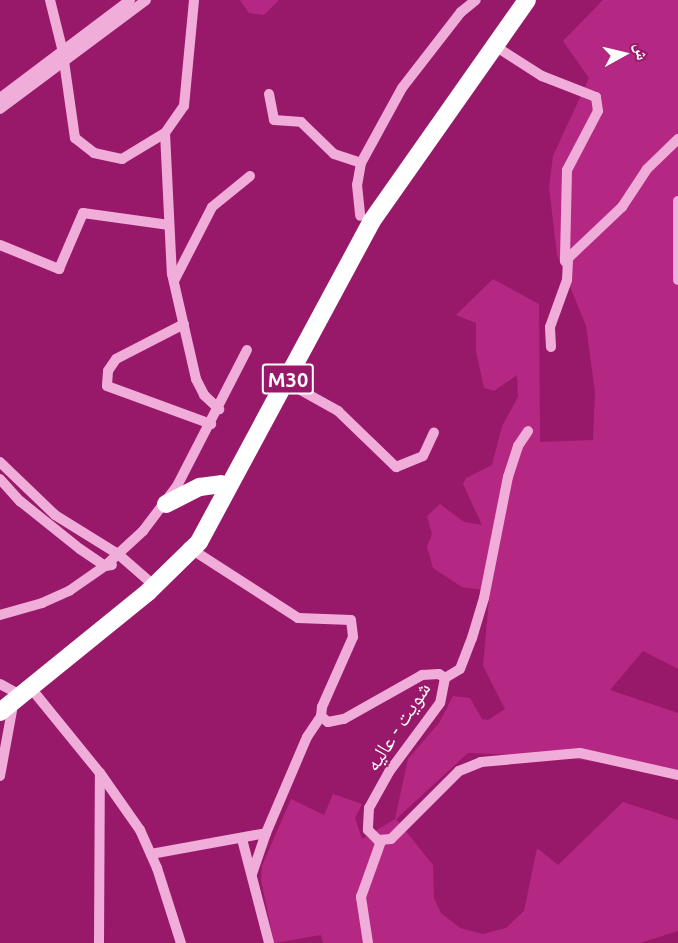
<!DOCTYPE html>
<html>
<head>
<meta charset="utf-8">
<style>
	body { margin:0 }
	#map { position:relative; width:678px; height:943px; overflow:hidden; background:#98196a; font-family:Ubuntu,"Noto Naskh Arabic",sans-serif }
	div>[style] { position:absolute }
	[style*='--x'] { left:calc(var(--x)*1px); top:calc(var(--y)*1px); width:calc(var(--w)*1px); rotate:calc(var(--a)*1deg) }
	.green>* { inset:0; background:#b42883 }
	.minor>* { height:10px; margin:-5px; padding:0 5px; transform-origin:5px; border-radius:5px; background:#f1add9 }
	.highway>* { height:18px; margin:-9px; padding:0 9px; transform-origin:9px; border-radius:9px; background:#fff }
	span { translate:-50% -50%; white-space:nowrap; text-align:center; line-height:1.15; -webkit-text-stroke:4.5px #98196a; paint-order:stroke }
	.shield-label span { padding:2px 4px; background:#98196a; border:2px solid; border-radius:4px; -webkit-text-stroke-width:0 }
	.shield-label { font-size:20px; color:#fff; font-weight:700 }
	.street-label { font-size:21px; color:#fff }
	.north { position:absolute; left:594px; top:24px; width:60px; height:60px; -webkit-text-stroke:4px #98196a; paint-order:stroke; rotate:82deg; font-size:16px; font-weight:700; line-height:24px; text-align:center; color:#fff }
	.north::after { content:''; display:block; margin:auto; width:21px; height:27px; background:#fff; clip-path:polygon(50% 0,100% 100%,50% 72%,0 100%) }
</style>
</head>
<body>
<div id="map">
	<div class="green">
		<div style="clip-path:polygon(240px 0,279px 0,264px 15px,249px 13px)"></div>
		<div style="clip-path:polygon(603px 0,678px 0,678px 669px,643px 651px,610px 690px,678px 713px,678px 772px,552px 756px,468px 753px,396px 819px,433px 865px,434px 898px,441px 913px,460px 928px,483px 934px,506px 928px,524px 911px,537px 848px,558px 865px,623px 802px,678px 820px,678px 931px,640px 943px,323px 943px,321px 935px,274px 943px,261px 880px,262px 866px,291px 799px,324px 815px,333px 794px,362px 804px,355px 818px,362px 839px,395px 819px,408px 759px,439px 723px,453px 696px,470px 698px,482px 719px,488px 720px,505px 709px,483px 666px,489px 600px,483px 590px,462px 587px,433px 568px,427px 547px,432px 534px,427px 516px,440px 504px,464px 522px,482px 525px,463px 484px,466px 478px,492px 465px,502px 426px,518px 397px,517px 375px,494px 391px,484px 388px,476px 351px,476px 323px,456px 315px,493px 279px,539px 304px,540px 442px,593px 440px,595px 392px,586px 326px,557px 255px,549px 187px,553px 156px,589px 78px,563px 41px)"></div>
	</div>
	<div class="minor">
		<div style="--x:50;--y:0;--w:54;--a:76"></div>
		<div style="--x:495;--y:46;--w:56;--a:32.6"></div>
		<div style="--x:542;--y:76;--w:58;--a:21.3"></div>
		<div style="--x:596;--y:97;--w:14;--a:82"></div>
		<div style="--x:598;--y:111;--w:67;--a:117.7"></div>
		<div style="--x:567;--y:170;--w:91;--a:91.3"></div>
		<div style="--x:565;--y:261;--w:79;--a:-43.5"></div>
		<div style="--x:622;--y:207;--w:45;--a:-56.7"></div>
		<div style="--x:647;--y:169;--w:43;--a:-44.1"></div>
		<div style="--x:64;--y:61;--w:78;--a:81.9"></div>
		<div style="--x:75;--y:138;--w:24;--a:38"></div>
		<div style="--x:94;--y:153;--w:29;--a:12"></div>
		<div style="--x:122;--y:159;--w:50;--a:-31.2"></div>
		<div style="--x:165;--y:133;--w:33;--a:-55"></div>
		<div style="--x:184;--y:106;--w:106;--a:-84.6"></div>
		<div style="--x:269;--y:94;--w:26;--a:79"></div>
		<div style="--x:274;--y:120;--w:27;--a:4"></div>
		<div style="--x:301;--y:122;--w:46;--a:44.1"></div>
		<div style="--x:334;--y:154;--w:28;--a:18"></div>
		<div style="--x:361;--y:163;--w:22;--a:100"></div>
		<div style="--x:357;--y:185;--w:31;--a:84"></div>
		<div style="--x:0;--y:98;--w:163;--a:-37"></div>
		<div style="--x:0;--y:109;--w:182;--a:-36.7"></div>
		<div style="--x:165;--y:133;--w:141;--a:87.2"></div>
		<div style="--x:172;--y:274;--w:108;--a:77.1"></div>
		<div style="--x:196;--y:379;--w:18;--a:63"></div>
		<div style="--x:204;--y:395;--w:21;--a:43"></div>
		<div style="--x:361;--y:163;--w:85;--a:-61.3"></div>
		<div style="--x:402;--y:88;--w:96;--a:-52.2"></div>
		<div style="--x:461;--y:12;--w:19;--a:-39"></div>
		<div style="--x:678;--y:201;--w:79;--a:90"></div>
		<div style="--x:0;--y:245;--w:64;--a:22.1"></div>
		<div style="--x:59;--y:269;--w:61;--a:-66.8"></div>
		<div style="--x:83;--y:213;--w:87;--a:7.9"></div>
		<div style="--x:174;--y:281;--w:83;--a:-62.8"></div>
		<div style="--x:212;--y:207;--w:49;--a:-39.2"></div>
		<div style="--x:184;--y:324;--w:76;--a:152.8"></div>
		<div style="--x:116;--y:359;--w:14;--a:124"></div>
		<div style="--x:108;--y:371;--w:15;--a:94"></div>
		<div style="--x:107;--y:386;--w:111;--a:20.1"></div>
		<div style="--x:551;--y:347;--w:20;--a:-93"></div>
		<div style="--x:550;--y:327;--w:50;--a:-70.1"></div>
		<div style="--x:567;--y:280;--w:21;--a:-87"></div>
		<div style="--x:286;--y:382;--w:60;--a:29.1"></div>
		<div style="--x:338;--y:411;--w:81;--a:44"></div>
		<div style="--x:396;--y:467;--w:29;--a:-22"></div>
		<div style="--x:423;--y:456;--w:26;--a:-65"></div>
		<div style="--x:0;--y:462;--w:76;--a:43.9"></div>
		<div style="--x:55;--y:515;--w:74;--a:31.8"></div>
		<div style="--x:118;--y:554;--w:41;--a:41.1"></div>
		<div style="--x:0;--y:479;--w:30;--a:48"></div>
		<div style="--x:20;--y:501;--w:77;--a:38.7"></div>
		<div style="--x:80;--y:549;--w:30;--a:34"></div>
		<div style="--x:105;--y:566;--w:7;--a:-8"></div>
		<div style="--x:188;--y:547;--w:131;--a:32.8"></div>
		<div style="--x:298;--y:618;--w:53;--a:2.2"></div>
		<div style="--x:351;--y:620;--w:17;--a:83"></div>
		<div style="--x:353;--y:637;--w:77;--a:113.9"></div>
		<div style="--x:322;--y:707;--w:9;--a:96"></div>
		<div style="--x:321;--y:716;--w:9;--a:41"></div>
		<div style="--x:328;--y:722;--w:16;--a:-11"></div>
		<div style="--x:344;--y:719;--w:90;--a:-29.4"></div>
		<div style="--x:422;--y:675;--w:17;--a:-3"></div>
		<div style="--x:439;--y:674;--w:7;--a:34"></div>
		<div style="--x:445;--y:678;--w:25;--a:101"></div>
		<div style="--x:440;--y:703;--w:86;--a:126.5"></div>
		<div style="--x:389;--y:772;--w:41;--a:119.1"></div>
		<div style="--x:369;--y:808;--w:22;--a:93"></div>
		<div style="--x:368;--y:830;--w:14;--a:45"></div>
		<div style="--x:378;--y:840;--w:13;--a:-4"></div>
		<div style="--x:391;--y:839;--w:96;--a:-45"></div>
		<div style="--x:459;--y:771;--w:24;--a:-22"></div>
		<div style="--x:481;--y:762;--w:99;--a:-5.2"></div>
		<div style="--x:580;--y:753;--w:100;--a:12.7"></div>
		<div style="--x:0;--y:615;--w:44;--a:-15.9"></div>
		<div style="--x:42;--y:603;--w:30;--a:-24"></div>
		<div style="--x:69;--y:591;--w:44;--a:-34.8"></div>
		<div style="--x:105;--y:566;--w:52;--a:-42.6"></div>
		<div style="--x:143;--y:531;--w:56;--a:-52.9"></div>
		<div style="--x:177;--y:486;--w:153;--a:-62.8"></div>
		<div style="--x:445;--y:678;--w:17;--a:-31"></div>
		<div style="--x:460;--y:669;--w:33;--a:-69"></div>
		<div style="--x:472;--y:638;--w:42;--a:-73.3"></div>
		<div style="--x:484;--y:598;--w:123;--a:-78.8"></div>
		<div style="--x:508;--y:477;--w:33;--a:-72"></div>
		<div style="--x:518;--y:446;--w:18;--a:-56"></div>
		<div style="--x:0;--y:684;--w:15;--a:28"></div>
		<div style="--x:30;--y:687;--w:111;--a:50.9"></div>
		<div style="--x:100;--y:773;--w:70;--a:54.9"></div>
		<div style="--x:140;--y:830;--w:42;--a:65.9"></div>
		<div style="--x:157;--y:868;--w:79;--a:72.3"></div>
		<div style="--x:0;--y:776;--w:77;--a:-79.6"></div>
		<div style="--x:242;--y:839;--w:107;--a:75.4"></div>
		<div style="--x:151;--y:854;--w:117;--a:-10.3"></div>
		<div style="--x:266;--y:833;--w:104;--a:-66.9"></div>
		<div style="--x:307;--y:737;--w:25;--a:-56"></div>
		<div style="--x:252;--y:874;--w:43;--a:-71.1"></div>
		<div style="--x:99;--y:943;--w:170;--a:-89.7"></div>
		<div style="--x:368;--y:943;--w:47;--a:-98.7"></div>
		<div style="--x:361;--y:897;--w:59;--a:-70.3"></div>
	</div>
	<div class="highway">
		<div style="--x:166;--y:504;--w:38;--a:-27"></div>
		<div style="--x:200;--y:487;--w:21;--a:-8"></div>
		<div style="--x:0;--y:712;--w:191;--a:-39"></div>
		<div style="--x:148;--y:592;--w:71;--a:-44.4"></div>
		<div style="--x:199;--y:542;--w:363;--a:-61.7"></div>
		<div style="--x:371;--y:222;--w:271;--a:-54.9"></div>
	</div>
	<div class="shield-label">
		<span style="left:288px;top:379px">M30</span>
	</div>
	<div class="street-label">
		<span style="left:397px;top:726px;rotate:-57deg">شويت - عاليه</span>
	</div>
	<div class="north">ش</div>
</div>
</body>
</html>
